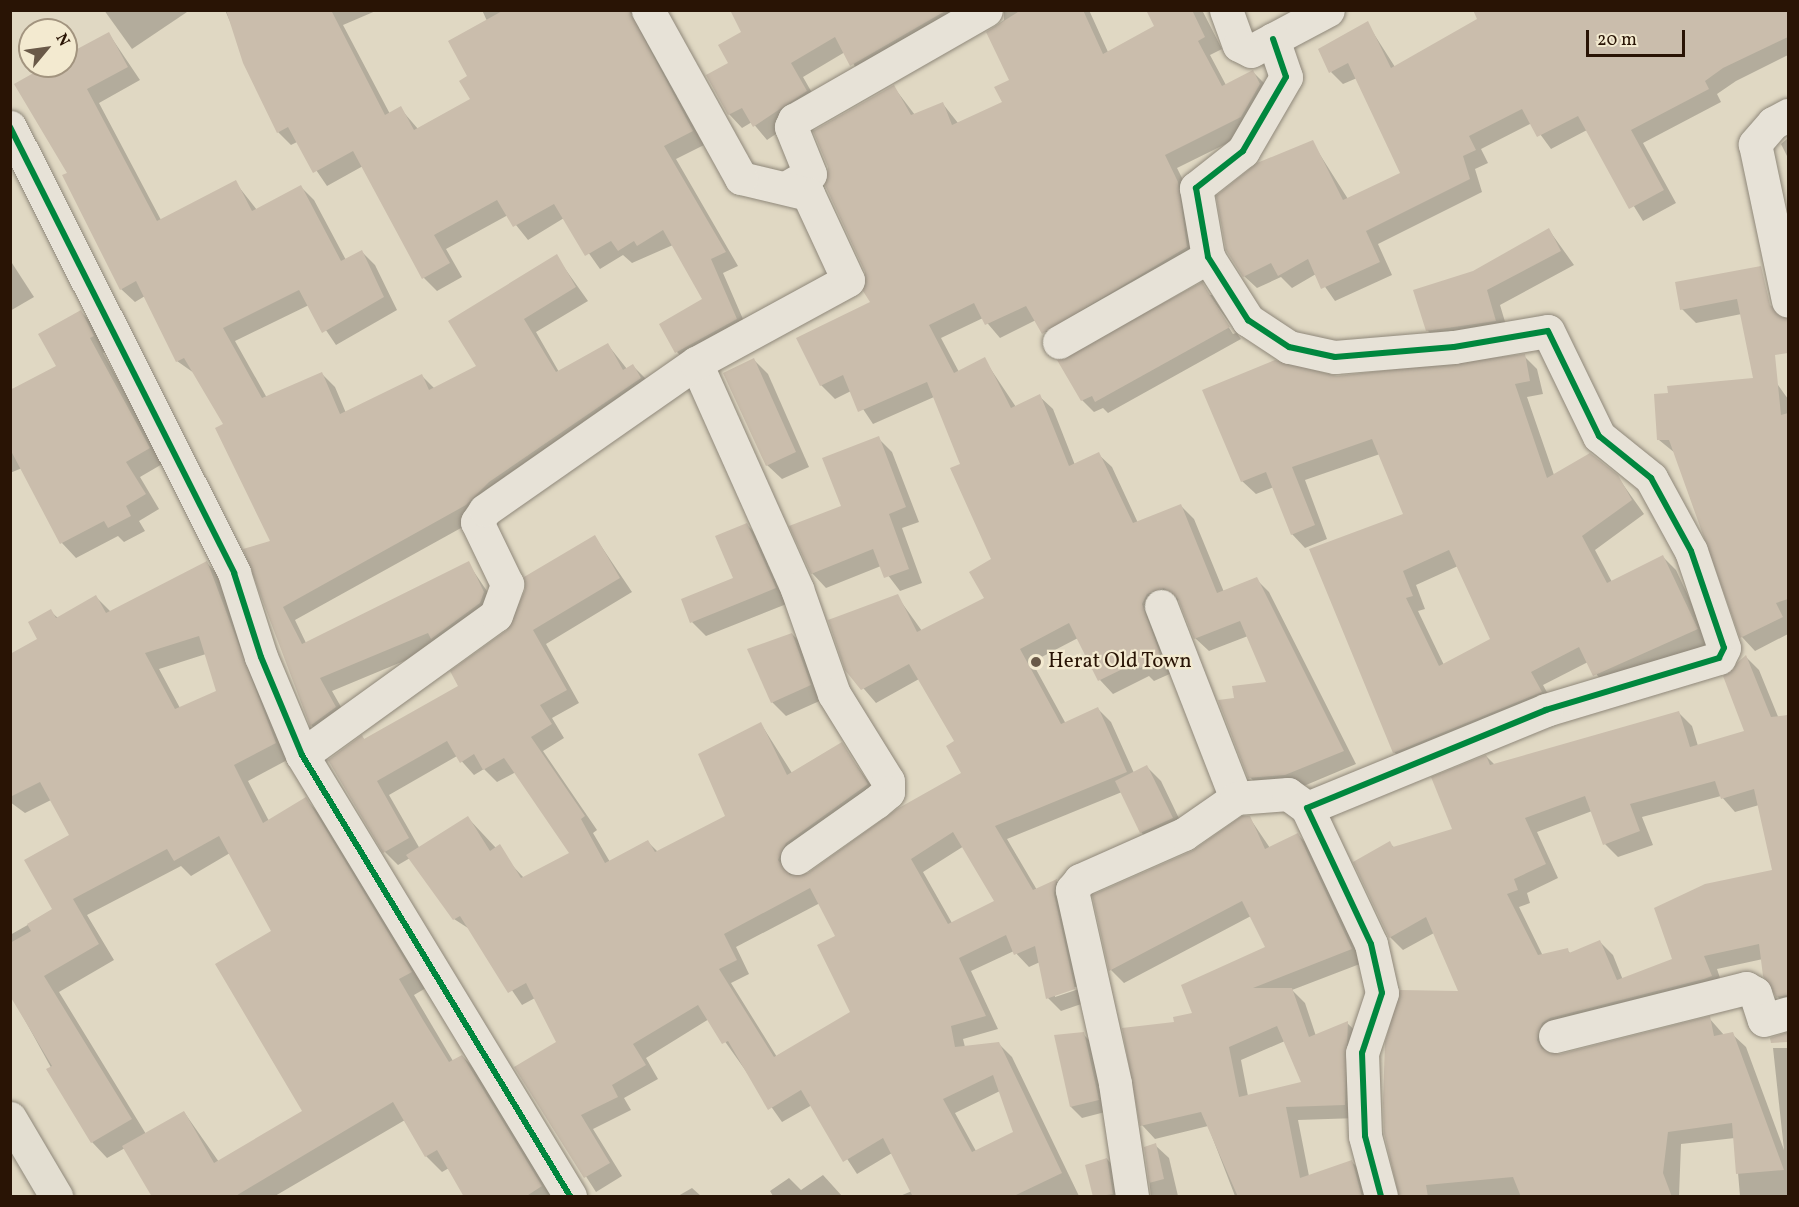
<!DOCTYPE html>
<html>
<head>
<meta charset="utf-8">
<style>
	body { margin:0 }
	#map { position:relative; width:1799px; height:1207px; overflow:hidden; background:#e0d8c3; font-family:Vollkorn,serif }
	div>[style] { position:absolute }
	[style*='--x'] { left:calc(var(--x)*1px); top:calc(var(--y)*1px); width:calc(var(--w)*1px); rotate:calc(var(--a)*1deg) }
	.shadow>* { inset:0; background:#0003 }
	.building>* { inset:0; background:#cabdac }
	.roads { filter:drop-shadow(0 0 2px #8f887a) drop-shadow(0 0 2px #8f887a) }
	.minor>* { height:33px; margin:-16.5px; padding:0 16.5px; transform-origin:16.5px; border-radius:16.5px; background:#e7e2d7 }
	.major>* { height:33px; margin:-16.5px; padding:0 16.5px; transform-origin:16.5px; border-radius:16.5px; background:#e3ded1 }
	.cycleway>* { height:6px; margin:-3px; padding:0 3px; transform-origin:3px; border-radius:3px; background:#00873e }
	.dots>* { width:16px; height:16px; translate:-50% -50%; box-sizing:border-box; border:3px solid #f3ead0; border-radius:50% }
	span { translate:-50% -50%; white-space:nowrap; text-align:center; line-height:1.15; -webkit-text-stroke:4.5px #f3ead0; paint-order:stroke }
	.poi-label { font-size:21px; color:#291405 }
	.left { translate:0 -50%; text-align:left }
	.frame { position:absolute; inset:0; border:12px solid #291405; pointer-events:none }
	.north { position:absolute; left:18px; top:18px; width:60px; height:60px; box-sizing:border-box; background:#f3ead0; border:2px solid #a2947f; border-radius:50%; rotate:61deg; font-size:16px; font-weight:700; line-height:24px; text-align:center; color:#291405 }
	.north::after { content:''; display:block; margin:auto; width:21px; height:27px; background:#695948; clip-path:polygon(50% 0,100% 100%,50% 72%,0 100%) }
	.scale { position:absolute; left:1586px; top:30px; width:99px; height:27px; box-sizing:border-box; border:3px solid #291405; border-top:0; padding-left:8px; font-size:18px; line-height:21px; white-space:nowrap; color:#291405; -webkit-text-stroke:4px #f3ead0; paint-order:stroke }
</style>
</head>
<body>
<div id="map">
	<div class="shadow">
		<div style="clip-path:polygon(104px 10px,190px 10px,132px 49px)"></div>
		<div style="clip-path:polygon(225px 10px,378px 10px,343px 25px,390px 114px,400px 108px,418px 129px,472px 100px,469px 77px,487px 21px,482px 10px,643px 10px,706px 144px,676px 159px,738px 266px,723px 273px,749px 333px,690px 365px,677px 352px,704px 299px,673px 245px,632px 263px,623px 255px,600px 269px,564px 218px,528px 240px,508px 215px,446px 249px,462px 277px,437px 291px,424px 278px,363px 166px,327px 186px,297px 142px,291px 145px,278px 132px)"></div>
		<div style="clip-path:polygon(861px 10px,983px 10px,864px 79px,845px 52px,803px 77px,819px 105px,767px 140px,752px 122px,742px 128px,729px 114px,730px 64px,743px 33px)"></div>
		<div style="clip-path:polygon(evenodd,1004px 10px,1089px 10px,1108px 52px,1156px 27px,1147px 10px,1202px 10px,1222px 49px,1210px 55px,1226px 85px,1253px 72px,1266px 85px,1254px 130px,1177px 168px,1191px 196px,1200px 261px,1057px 347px,1036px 320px,1000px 338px,983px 318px,941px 338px,959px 372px,984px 359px,1016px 407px,1039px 396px,1053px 409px,1075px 465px,1098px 454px,1112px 467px,1138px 523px,1181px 506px,1194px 519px,1224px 592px,1256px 579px,1269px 592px,1356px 764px,1299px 788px,1263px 791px,1250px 777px,1236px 700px,1268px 684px,1248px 636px,1209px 651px,1195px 638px,1179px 600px,1160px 607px,1174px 672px,1154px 681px,1149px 676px,1113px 694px,1100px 680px,1078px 638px,1032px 662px,1066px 724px,1098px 709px,1111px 722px,1134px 773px,1147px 767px,1161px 781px,1186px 833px,1155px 846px,1141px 832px,1122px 792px,1007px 839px,1037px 890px,1056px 881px,1069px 894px,1087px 1002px,1061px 1011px,1048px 998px,1040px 962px,1029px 967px,1014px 951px,971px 971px,998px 1029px,963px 1039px,965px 1047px,998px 1043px,1012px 1057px,1079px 1196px,900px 1196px,912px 1191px,892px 1153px,857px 1174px,812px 1105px,782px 1122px,709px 1019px,646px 1058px,658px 1079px,624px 1098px,631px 1110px,593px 1129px,622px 1176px,596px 1192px,516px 1068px,558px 1043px,535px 998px,522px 1005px,471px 930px,454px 919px,410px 858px,398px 865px,385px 852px,362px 737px,365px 740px,460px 686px,595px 537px,632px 592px,546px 644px,579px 703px,552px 718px,564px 738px,543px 751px,597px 830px,593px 833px,610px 862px,647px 841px,658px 852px,727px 817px,761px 724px,792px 773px,841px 744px,880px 798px,799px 856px,792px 876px,808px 875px,963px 773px,956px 742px,919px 679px,876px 703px,847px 669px,897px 596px,922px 631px,986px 599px,993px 560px,962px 465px,934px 397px,873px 424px,851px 391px,835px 399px,821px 385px,798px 339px,872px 303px,893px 86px,915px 115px,943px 104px,958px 123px,1004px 103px,1011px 81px,988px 32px,1004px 20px,1004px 10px,457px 756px,474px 775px,484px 769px,497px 782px,516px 772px,572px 853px,524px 878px,468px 818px,420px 849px,389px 795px,457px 756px,1004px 10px,964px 846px,996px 902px,952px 923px,923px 872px,964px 846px,1004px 10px,820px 903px,837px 937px,852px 1013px,777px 1057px,731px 983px,749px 974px,736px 947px,820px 903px,1004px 10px,1081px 985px,1082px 988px,1055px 997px,1055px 994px,1081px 985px,1004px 10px,1000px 1091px,1015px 1133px,976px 1151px,955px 1113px,1000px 1091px)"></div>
		<div style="clip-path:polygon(1475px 10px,1788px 10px,1788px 55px,1736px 81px,1717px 94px,1721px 102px,1643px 143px,1676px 203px,1643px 221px,1587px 130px,1551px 149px,1532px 123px,1481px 149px,1488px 163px,1475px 169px,1482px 192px,1378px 244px,1392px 275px,1335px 301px,1316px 274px,1292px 288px,1281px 277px,1257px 288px,1244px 276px,1312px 142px,1348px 199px,1402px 174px,1357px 78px,1343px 84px,1331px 72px,1367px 23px,1395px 67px,1479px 20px)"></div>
		<div style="clip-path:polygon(109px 34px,140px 80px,99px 103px,161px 220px,235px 182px,257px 210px,301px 187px,314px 200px,346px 260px,362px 252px,375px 265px,397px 310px,336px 345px,309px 305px,235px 341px,267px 398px,322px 374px,335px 387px,346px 413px,422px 376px,435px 389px,478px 367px,556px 256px,588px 301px,536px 332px,559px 372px,608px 345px,627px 369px,633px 366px,646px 379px,479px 518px,295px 620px,306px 643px,468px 563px,497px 606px,440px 646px,332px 691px,349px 721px,324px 738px,311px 725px,245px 550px,272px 541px,225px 425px,194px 373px,177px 361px,145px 296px,135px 302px,121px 289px,69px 173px,49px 66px,66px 66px,66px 57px)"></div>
		<div style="clip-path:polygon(1788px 138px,1788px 158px,1781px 144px)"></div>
		<div style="clip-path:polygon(1549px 230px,1574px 265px,1500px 305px,1509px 335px,1442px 344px,1427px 330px,1474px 272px)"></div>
		<div style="clip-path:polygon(10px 260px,34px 297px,10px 311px)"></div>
		<div style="clip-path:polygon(1747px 270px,1767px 309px,1696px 323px,1682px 309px)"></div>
		<div style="clip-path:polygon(evenodd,1201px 284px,1241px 339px,1108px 413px,1103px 408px,1094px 412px,1082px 400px,1201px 284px,1208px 295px,1212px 295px,1236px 333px,1233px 334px,1208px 295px)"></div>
		<div style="clip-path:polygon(81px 312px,95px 326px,107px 351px,103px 353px,164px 463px,140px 477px,159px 509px,139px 521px,145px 531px,124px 542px,118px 536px,76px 558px,62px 543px,22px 468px,10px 473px,10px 385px,13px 390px,58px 367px)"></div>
		<div style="clip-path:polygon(evenodd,1524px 356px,1537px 369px,1543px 394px,1527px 397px,1554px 475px,1617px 476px,1644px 514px,1595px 550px,1612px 582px,1663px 557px,1676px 570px,1710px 643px,1607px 689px,1588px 662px,1543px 685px,1554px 705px,1407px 765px,1394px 752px,1405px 514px,1380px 454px,1305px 480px,1327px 539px,1305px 548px,1292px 534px,1274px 487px,1256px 494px,1242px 481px,1336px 377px,1524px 356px,1458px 566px,1492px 639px,1444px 665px,1418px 611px,1425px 609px,1416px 585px,1458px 566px)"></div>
		<div style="clip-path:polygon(754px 360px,768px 374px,809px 467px,782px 479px,767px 465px)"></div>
		<div style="clip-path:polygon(1773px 378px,1788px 399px,1788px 634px,1755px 651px,1742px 637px,1675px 453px,1659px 440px)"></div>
		<div style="clip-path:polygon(878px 438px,892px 452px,919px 522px,902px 528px,922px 583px,900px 591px,881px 566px,826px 588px,812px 573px)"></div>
		<div style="clip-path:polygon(746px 524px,761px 539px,789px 603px,706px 636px,692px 622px,735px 578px)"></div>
		<div style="clip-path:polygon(evenodd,207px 563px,222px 579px,291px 758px,248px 781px,269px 821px,305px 799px,321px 815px,426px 988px,414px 995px,453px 1061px,462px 1056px,478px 1072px,553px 1196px,466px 1196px,449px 1168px,442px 1172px,426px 1156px,405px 1120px,275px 1196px,156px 1196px,125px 1148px,107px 1158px,92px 1142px,10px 993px,10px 935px,54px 910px,71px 835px,51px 800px,25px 813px,10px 802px,10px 656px,39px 639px,50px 611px,58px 618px,96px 597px,111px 612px,207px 563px,206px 654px,218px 691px,180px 708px,159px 669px,206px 654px,207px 563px,230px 853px,273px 932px,305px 1112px,219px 1162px,184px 1112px,146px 1134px,59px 992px,114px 960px,87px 915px,181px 866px,191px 876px,230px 853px)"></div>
		<div style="clip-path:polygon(792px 634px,806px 648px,824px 699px,786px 716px,772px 702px)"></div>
		<div style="clip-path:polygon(evenodd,1746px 657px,1759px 670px,1779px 719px,1788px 715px,1788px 1007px,1777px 996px,1763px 959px,1717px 969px,1724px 990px,1563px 1031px,1550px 1053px,1560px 1056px,1709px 1018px,1724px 1035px,1732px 1034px,1746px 1047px,1784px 1150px,1773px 1048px,1788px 1048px,1788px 1196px,1740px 1196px,1735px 1138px,1681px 1144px,1679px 1196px,1399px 1196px,1461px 993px,1434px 933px,1403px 950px,1390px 937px,1389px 843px,1395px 848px,1454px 830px,1486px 756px,1495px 765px,1679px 713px,1692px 726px,1698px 746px,1746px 732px,1746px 657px,1721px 796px,1735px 812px,1759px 805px,1774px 871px,1674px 960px,1623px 980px,1613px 955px,1600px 942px,1571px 954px,1567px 950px,1543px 956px,1519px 907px,1530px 903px,1527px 893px,1558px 878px,1537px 832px,1592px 811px,1605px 844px,1618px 857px,1653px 845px,1642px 817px,1721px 796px)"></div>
		<div style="clip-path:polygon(evenodd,1249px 817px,1270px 848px,1298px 835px,1311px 848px,1365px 962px,1292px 990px,1305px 1003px,1316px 1036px,1347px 1023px,1361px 1036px,1358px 1118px,1298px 1120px,1309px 1176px,1352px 1162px,1365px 1175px,1372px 1196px,1235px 1196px,1208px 1126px,1155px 1139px,1142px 1125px,1176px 1023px,1194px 1014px,1267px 948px,1251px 916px,1124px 983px,1111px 970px,1193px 852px,1249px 817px,1285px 1041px,1303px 1083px,1248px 1096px,1241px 1060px,1285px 1041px)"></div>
		<div style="clip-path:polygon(1083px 1034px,1094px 1045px,1109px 1111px,1082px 1118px,1071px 1107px)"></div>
		<div style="clip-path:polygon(1155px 1145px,1169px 1158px,1178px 1196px,1151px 1196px,1145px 1148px)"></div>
		<div style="clip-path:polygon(1107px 1159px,1120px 1173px,1125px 1196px,1094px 1196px)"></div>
		<div style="clip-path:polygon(823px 1175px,842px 1196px,773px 1196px,770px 1191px,789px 1178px,801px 1190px)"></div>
		<div style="clip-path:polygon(692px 1188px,701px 1196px,678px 1196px)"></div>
	</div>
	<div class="building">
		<div style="clip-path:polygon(226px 10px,331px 10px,385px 115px,401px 106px,414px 130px,470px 99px,459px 81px,467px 76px,448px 41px,504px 10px,629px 10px,693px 131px,664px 146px,726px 252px,711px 259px,737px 319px,675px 353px,659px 324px,702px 299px,663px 230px,637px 246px,634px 241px,618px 251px,611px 241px,585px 256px,554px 204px,513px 227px,497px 200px,434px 235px,450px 263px,422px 279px,353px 151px,313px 173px,288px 127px,277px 133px,243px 63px)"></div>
		<div style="clip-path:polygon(730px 10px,947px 10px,850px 66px,835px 37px,791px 63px,807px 91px,753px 127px,742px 108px,728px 115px,706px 75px,728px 63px,718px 45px,741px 32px)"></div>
		<div style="clip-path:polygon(evenodd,1021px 10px,1083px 10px,1103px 54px,1154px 26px,1146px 10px,1192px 10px,1205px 37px,1198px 41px,1222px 86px,1253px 70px,1260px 84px,1241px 117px,1165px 155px,1178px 182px,1187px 247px,1042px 334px,1026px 306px,985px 325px,974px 303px,929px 325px,954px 373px,985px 357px,1011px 408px,1040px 394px,1069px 466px,1099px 452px,1133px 523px,1181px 504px,1217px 593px,1257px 577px,1344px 751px,1285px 775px,1248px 778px,1218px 700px,1234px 698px,1232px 686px,1266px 682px,1240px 621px,1194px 639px,1178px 599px,1164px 588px,1147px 594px,1142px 604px,1162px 659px,1140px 668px,1137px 662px,1098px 681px,1069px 623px,1020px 649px,1061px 724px,1098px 707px,1127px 772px,995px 826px,1033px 890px,1057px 879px,1054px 894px,1075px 989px,1046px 999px,1035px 946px,1014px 955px,1006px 935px,959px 958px,986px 1016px,951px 1026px,955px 1047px,999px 1042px,1062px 1173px,1012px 1197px,913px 1197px,883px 1138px,843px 1162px,801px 1090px,768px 1110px,728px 1041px,722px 1044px,698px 1005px,633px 1044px,646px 1065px,612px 1085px,618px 1097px,581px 1115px,610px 1163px,584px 1178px,514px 1067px,556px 1042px,526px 983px,508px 993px,460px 916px,453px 920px,406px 855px,468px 816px,490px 851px,500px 844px,521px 878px,569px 853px,504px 758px,483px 770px,474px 754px,460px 763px,447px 741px,377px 781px,409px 838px,383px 853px,328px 760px,362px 735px,364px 739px,458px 686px,450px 671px,507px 630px,525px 590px,524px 577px,595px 535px,620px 578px,533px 630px,567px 690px,540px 705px,552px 724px,531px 737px,585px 816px,581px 819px,605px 863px,648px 840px,655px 852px,725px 816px,698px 754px,761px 722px,787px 775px,842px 742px,868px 784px,786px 843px,778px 860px,790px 875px,808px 873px,897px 809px,961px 773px,946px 746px,954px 741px,909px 664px,861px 690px,845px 670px,828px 620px,898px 594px,917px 632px,984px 598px,969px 572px,991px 559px,950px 468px,960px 464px,927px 382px,858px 412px,843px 375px,820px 386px,796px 338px,870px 302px,863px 291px,865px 272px,825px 185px,828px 167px,813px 131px,894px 85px,911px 115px,943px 102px,952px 125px,1002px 102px,994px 87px,1009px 80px,986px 32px,1021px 10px,953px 832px,994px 901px,948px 924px,911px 859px,953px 832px,1021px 10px,810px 888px,835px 936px,817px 945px,850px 1012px,774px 1057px,719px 969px,737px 960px,724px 934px,810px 888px,1021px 10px,993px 1075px,1013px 1132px,972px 1152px,943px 1099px,993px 1075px)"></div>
		<div style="clip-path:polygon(1473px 10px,1788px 10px,1788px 37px,1723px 68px,1705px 81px,1709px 89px,1631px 130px,1664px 190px,1629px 209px,1578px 116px,1537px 137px,1522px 109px,1469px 136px,1476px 150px,1463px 156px,1470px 179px,1366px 231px,1380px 262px,1321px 289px,1308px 259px,1278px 276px,1271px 263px,1243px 277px,1226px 250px,1216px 196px,1257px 163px,1313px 140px,1343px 200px,1400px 173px,1348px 63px,1329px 73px,1318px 49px,1368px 21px,1391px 68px,1477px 19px)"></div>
		<div style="clip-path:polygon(109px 32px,128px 67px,87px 89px,157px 221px,236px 180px,252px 211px,301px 185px,341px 261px,362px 250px,384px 297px,322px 333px,299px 290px,223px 328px,262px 398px,322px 372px,340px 414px,422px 374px,429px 390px,476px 366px,448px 321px,557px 254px,576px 287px,524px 319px,556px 372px,608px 343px,623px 370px,633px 364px,641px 378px,489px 482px,466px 505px,283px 607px,302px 644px,469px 561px,484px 592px,480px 603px,431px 639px,428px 633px,320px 678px,336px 707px,310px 726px,243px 549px,270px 541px,215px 428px,223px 424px,184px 358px,176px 362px,136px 281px,120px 290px,62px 175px,67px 173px,14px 84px,46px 66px,66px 66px,66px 55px)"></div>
		<div style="clip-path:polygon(1549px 228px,1561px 251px,1487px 290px,1496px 321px,1426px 331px,1413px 290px,1473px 271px)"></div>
		<div style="clip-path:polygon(1761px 266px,1770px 305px,1788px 319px,1788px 353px,1775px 355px,1781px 415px,1788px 413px,1788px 599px,1776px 603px,1783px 617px,1740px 638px,1669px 440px,1657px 440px,1654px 394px,1668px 393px,1667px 386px,1753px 378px,1737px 299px,1680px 310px,1675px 282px)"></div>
		<div style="clip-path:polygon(1202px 282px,1230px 327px,1095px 402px,1092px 396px,1081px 401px,1057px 360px)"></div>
		<div style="clip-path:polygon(81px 310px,94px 336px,90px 338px,150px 448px,126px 462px,146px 494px,126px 506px,131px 516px,108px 528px,104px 521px,60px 544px,10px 449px,10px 390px,56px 366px,38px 334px)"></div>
		<div style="clip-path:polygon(evenodd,1525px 354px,1530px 381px,1515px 384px,1547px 478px,1590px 453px,1618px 475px,1632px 500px,1582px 536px,1607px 583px,1663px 555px,1698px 629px,1593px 676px,1579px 647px,1531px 672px,1542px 692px,1393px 753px,1309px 549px,1403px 514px,1372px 439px,1292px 467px,1315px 525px,1291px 535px,1266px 472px,1241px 482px,1202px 390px,1275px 360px,1337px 376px,1525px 354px,1449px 550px,1490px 639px,1439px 666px,1406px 598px,1413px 596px,1403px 571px,1449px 550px)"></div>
		<div style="clip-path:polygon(754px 358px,796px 452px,766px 466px,723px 373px)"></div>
		<div style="clip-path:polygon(879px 436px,906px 507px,889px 514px,909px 569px,884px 578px,873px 549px,811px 574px,789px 526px,841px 506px,822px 458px)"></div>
		<div style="clip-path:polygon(747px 523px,776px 588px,690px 623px,681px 599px,733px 578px,715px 536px)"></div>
		<div style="clip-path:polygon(evenodd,207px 561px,276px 743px,234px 765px,263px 823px,306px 797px,412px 972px,399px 979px,423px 1020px,449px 1062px,462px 1055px,542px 1186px,525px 1197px,464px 1197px,437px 1150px,425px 1157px,393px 1102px,234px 1197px,152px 1197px,122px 1146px,184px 1111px,214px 1163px,302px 1111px,215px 964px,271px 931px,219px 836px,174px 861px,167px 849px,73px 899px,99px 944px,44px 976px,132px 1119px,91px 1143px,46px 1069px,52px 1066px,10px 996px,10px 943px,31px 931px,27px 924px,52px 909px,24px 860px,69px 835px,40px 782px,10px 797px,10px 654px,37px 639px,28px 622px,51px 609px,56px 618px,96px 595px,106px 613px,207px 561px,199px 636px,216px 691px,175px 709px,145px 653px,199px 636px)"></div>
		<div style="clip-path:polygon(792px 633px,811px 685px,771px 703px,747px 649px)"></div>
		<div style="clip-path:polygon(evenodd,1746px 655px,1771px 717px,1788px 715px,1788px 995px,1776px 997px,1763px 976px,1759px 944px,1704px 956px,1712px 976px,1704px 979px,1550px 1018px,1542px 1023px,1537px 1040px,1542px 1049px,1560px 1054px,1710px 1016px,1714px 1036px,1733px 1032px,1784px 1170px,1736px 1174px,1732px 1123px,1668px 1132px,1663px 1173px,1672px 1197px,1521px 1197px,1513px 1177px,1426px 1185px,1428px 1197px,1399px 1197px,1384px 1133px,1383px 1103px,1385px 1042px,1400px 990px,1458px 991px,1426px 917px,1389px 938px,1353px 862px,1390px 841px,1393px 847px,1452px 829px,1431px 777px,1486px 755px,1490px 765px,1679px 711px,1690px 747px,1744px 731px,1723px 676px,1746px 655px,1715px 781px,1721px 799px,1754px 789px,1772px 870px,1705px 884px,1654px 908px,1672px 959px,1617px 980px,1600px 940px,1569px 953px,1568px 948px,1538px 955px,1507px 894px,1518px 890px,1514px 879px,1546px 864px,1525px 818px,1585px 796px,1603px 845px,1640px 831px,1630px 804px,1715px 781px)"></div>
		<div style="clip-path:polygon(1147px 765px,1173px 818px,1140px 833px,1115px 781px)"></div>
		<div style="clip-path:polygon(evenodd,1242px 816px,1250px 816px,1265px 849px,1298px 833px,1352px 949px,1253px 988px,1292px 988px,1309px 1037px,1348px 1021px,1345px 1105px,1286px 1107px,1300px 1178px,1352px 1160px,1362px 1197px,1238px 1197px,1201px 1112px,1140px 1126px,1122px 1028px,1174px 1022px,1173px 1017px,1192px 1013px,1181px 985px,1265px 947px,1242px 901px,1109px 971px,1092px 895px,1192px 851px,1242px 816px,1277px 1026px,1301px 1082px,1239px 1097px,1229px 1047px,1277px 1026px)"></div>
		<div style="clip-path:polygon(1084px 1032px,1099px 1100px,1070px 1107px,1054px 1035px)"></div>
		<div style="clip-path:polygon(1788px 1032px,1788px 1042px,1771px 1043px,1770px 1038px)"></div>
		<div style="clip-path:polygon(1156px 1143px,1164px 1179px,1149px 1183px,1144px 1147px)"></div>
		<div style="clip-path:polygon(1107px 1158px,1113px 1194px,1093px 1197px,1085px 1165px)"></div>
	</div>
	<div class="roads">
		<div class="minor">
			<div style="--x:1226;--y:10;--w:37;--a:70"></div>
			<div style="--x:1239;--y:45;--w:13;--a:27"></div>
			<div style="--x:1251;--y:51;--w:87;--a:-28"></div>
			<div style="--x:1273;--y:39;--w:40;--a:71.1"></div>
			<div style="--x:1286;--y:77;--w:86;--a:120.2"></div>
			<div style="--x:1243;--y:151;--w:60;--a:141.8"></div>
			<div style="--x:1196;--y:188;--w:70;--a:80.1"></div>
			<div style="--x:1208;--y:257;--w:75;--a:57.6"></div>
			<div style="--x:1248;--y:320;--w:49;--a:33.4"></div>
			<div style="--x:1289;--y:347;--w:47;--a:12.3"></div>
			<div style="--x:1335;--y:357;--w:119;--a:-4.8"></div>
			<div style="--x:1454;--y:347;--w:95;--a:-9.7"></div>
			<div style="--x:1548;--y:331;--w:117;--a:64.1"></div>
			<div style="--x:1599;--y:436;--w:67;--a:38.9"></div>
			<div style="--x:1651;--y:478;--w:83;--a:61.3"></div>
			<div style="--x:1691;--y:551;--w:102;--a:71.2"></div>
			<div style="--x:1724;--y:648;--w:11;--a:117"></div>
			<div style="--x:1719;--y:658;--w:181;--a:163.3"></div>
			<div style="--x:1546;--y:710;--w:258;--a:157.7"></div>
			<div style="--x:1307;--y:808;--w:150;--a:64.8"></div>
			<div style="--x:1371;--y:944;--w:50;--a:77.3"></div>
			<div style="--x:1382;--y:993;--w:63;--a:108.4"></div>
			<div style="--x:1362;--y:1053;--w:83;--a:87.9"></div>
			<div style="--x:1365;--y:1136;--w:62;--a:75.1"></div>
			<div style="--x:1788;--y:115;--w:17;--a:152"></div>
			<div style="--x:1773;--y:123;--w:28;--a:131"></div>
			<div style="--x:1755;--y:144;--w:160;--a:78.1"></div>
			<div style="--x:10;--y:127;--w:499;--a:63.3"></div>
			<div style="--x:234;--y:573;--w:88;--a:72.2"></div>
			<div style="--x:261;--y:657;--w:106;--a:67.3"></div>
			<div style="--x:302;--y:755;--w:516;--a:58.71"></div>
			<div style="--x:789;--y:186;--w:24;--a:-30"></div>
			<div style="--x:810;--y:174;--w:51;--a:-112"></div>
			<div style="--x:791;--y:127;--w:8;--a:-67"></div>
			<div style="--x:794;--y:120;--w:221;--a:-29.8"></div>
			<div style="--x:1059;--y:342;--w:172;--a:-29.7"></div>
			<div style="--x:696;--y:363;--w:248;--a:65.9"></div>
			<div style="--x:797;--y:589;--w:111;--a:70.6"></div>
			<div style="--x:834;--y:694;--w:102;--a:58.2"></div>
			<div style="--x:888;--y:781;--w:11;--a:90"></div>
			<div style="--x:888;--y:792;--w:16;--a:140"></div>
			<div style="--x:876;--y:802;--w:97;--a:144.7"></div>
			<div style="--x:1161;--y:606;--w:206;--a:68.7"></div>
			<div style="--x:302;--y:755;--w:239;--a:-35.8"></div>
			<div style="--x:496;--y:615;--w:33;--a:-70"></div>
			<div style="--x:507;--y:584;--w:69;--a:-115.8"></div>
			<div style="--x:477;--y:522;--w:14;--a:-56"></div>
			<div style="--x:485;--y:510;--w:257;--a:-34.9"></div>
			<div style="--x:696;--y:363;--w:173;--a:-28.6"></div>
			<div style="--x:848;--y:280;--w:95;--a:-114.9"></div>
			<div style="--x:808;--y:194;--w:69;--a:-166.6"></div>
			<div style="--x:741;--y:178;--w:192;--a:-119"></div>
			<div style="--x:1555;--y:1036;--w:197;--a:-14.1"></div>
			<div style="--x:1746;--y:988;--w:10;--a:29"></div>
			<div style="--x:1755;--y:993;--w:28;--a:72"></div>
			<div style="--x:1764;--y:1020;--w:25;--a:-16"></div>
			<div style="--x:1132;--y:1196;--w:114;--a:-98.6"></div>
			<div style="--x:1115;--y:1083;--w:198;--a:-102.6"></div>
			<div style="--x:1072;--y:890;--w:13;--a:-51"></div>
			<div style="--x:1080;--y:880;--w:114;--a:-23.9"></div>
			<div style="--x:1184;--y:834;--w:63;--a:-34.7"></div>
			<div style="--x:1236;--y:798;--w:52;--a:-4.4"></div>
			<div style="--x:1288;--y:794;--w:24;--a:36"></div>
		</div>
		<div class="major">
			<div style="--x:10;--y:1118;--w:91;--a:59.5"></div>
		</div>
	</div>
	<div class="cycleway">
		<div style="--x:1273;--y:39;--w:40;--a:71.1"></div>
		<div style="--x:1286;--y:77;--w:86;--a:120.2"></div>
		<div style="--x:1243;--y:151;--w:60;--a:141.8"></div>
		<div style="--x:1196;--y:188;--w:70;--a:80.1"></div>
		<div style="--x:1208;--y:257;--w:75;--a:57.6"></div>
		<div style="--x:1248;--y:320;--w:49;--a:33.4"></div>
		<div style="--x:1289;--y:347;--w:47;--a:12.3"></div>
		<div style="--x:1335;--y:357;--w:119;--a:-4.8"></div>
		<div style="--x:1454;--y:347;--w:95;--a:-9.7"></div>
		<div style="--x:1548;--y:331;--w:117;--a:64.1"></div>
		<div style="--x:1599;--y:436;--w:67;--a:38.9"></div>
		<div style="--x:1651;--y:478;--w:83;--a:61.3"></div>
		<div style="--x:1691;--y:551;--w:102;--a:71.2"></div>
		<div style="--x:1724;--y:648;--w:11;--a:117"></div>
		<div style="--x:1719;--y:658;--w:181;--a:163.3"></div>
		<div style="--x:1546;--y:710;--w:258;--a:157.7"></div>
		<div style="--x:1307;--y:808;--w:150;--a:64.8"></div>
		<div style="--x:1371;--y:944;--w:50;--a:77.3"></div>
		<div style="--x:1382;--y:993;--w:63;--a:108.4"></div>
		<div style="--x:1362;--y:1053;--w:83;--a:87.9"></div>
		<div style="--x:1365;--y:1136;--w:62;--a:75.1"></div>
		<div style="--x:10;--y:127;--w:499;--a:63.3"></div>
		<div style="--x:234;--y:573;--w:88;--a:72.2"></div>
		<div style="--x:261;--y:657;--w:106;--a:67.3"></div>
		<div style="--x:302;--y:755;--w:516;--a:58.71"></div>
	</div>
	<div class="dots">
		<div style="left:1036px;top:662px;background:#695948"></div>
	</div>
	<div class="poi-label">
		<span class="left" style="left:1048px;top:662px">Herat Old Town</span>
	</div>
	<div class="frame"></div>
	<div class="north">N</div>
	<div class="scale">20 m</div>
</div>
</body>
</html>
